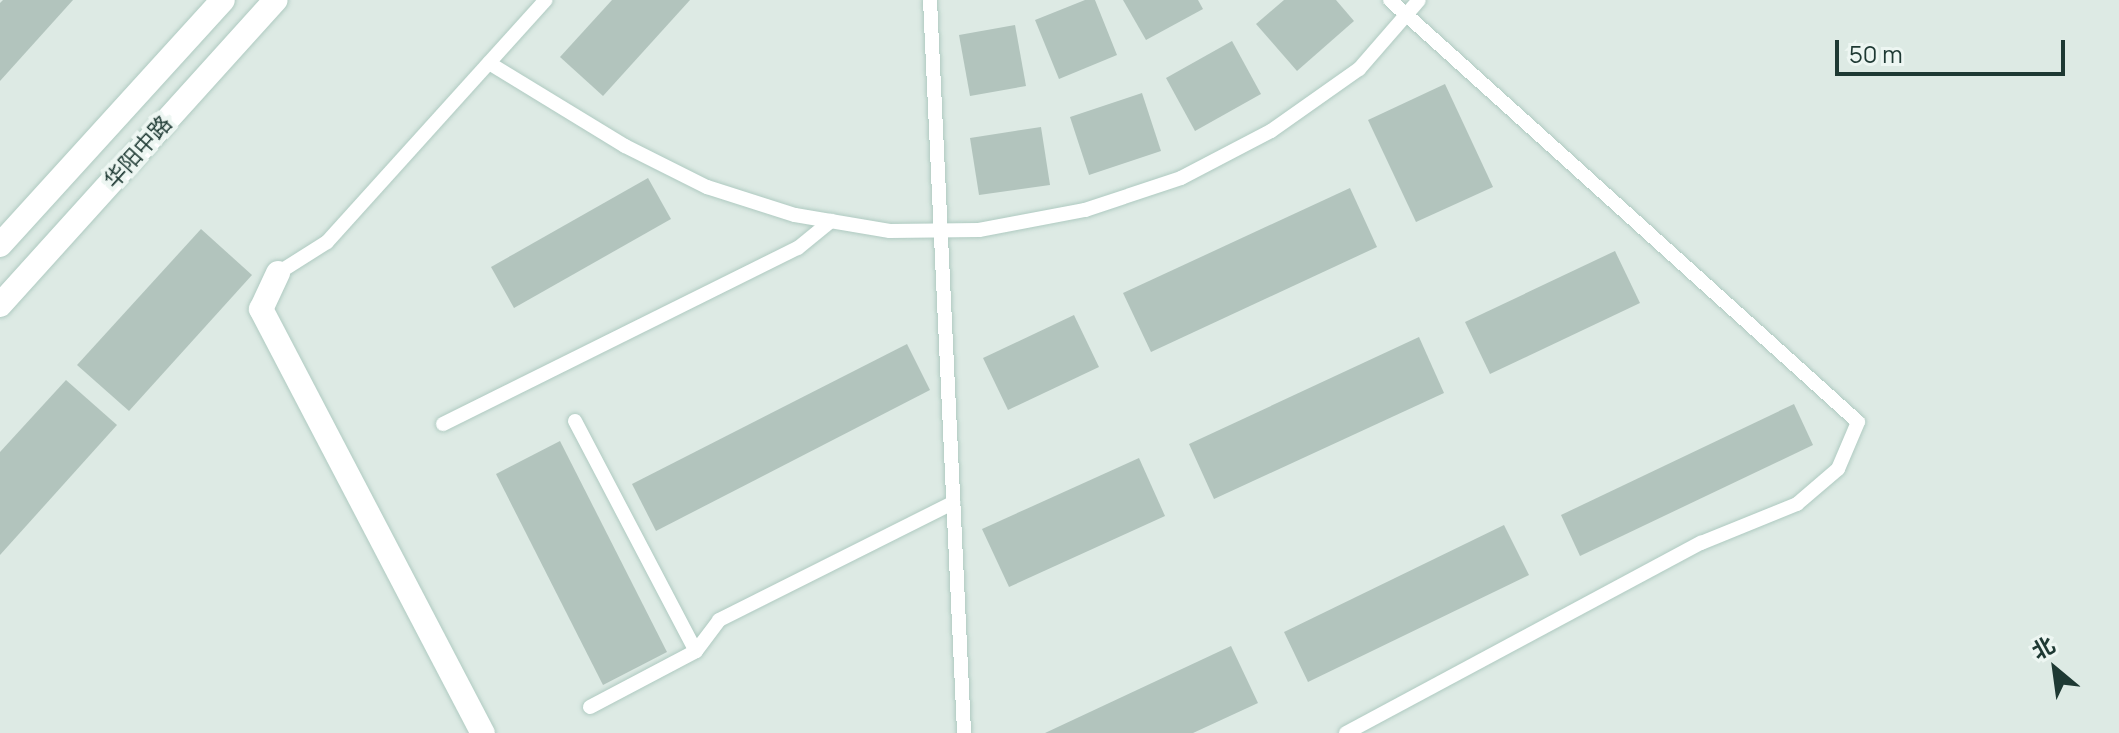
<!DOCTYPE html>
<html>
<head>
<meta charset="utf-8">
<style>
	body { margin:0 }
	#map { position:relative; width:2119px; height:733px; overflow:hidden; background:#ddeae4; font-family:Manrope,"Noto Sans SC",sans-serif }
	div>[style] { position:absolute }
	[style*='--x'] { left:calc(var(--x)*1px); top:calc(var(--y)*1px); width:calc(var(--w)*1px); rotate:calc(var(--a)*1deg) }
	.building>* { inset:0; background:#b2c4bd }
	.roads { filter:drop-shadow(0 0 2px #afcac1) drop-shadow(0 0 2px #afcac1) }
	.lane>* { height:14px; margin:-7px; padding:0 7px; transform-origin:7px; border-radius:7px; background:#fff }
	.street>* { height:24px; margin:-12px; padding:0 12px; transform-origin:12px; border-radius:12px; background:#fff }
	.secondary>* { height:24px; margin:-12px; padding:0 12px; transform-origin:12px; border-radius:12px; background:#fff }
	span { translate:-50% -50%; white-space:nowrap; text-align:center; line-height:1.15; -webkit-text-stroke:8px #edf6f2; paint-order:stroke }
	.street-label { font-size:22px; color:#1e3933 }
	.north { position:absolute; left:2015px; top:629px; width:80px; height:80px; -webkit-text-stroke:6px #edf6f2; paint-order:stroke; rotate:331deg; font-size:22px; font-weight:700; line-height:32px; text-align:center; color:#1e3933 }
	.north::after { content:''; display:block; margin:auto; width:28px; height:36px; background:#1e3933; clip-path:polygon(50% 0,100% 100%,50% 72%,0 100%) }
	.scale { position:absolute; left:1835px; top:40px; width:230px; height:36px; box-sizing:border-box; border:4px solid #1e3933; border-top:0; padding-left:10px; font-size:24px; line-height:28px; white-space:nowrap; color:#1e3933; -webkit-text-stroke:6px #edf6f2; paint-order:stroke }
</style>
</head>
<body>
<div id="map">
	<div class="building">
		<div style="clip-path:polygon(3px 0,73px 0,0 81px,0 3px)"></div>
		<div style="clip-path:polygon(612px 0,690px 0,603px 96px,560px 57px)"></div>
		<div style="clip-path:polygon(1085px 0,1095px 0,1117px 55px,1059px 79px,1035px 20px)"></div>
		<div style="clip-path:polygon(1123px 0,1198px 0,1203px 9px,1146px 40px)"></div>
		<div style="clip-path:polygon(1284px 0,1336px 0,1354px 21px,1297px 71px,1256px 24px)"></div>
		<div style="clip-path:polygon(1015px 25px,1026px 86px,970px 96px,959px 35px)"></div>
		<div style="clip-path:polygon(1232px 41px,1261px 94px,1195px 131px,1166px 78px)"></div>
		<div style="clip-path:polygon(1445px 84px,1493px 187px,1416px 222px,1368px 120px)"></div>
		<div style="clip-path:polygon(1142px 93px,1161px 151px,1089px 175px,1070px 117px)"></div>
		<div style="clip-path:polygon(1041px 127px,1050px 185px,979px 195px,970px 138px)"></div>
		<div style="clip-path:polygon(648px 178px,671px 219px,514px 308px,491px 267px)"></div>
		<div style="clip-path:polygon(1350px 188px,1377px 247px,1151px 352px,1123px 293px)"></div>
		<div style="clip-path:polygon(201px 229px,252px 275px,129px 411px,77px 365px)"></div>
		<div style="clip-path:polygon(1615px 251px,1640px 303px,1490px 374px,1465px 322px)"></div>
		<div style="clip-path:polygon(1074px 315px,1099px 367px,1008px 410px,983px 358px)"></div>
		<div style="clip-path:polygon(1419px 337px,1444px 393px,1214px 499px,1189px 444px)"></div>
		<div style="clip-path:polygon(907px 344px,930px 390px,656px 531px,632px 484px)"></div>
		<div style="clip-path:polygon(66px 380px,117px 425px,0 555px,0 452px)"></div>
		<div style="clip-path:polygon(1794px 404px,1813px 445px,1580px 556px,1561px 515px)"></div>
		<div style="clip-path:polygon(560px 441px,667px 652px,603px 685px,496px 474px)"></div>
		<div style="clip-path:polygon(1139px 458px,1165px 516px,1009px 587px,982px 529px)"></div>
		<div style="clip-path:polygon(1504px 525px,1529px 575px,1308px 682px,1284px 632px)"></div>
		<div style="clip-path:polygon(1231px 646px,1258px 703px,1193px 733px,1045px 733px)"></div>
	</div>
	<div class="roads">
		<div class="lane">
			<div style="--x:930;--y:0;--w:734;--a:87.34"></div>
			<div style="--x:489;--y:63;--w:159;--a:31.4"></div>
			<div style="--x:625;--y:146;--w:92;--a:26.6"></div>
			<div style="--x:707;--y:187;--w:92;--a:17.7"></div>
			<div style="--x:795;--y:215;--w:96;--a:9.6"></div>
			<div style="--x:890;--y:231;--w:89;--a:-0.6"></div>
			<div style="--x:979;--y:230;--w:108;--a:-10.7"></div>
			<div style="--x:1085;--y:210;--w:101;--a:-18.4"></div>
			<div style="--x:1181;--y:178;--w:102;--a:-27.6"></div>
			<div style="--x:1271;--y:131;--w:108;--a:-35.2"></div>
			<div style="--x:1359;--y:69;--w:91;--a:-49"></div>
			<div style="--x:278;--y:273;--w:58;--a:-32.3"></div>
			<div style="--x:327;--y:242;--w:326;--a:-47.9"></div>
			<div style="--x:575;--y:421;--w:260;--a:62.3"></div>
			<div style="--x:443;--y:424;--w:396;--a:-26.4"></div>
			<div style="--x:798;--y:248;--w:43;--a:-39.3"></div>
			<div style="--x:590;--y:707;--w:120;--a:-27.8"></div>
			<div style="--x:696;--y:651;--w:39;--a:-53"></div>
			<div style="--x:719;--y:620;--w:262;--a:-26.6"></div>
			<div style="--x:1346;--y:733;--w:403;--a:-28.2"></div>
			<div style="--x:1701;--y:543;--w:104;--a:-22.1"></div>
			<div style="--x:1797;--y:504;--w:54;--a:-40.5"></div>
			<div style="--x:1838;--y:469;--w:51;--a:-66.9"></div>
			<div style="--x:1858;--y:422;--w:630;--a:-137.96"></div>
		</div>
		<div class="street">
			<div style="--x:278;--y:273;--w:40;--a:115"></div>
			<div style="--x:261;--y:309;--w:479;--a:62.4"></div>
		</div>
		<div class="secondary">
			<div style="--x:0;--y:245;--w:331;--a:-47.7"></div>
			<div style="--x:0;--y:305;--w:411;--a:-47.9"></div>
		</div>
	</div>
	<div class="street-label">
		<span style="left:138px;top:152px;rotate:-48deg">华阳中路</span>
	</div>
	<div class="north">北</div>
	<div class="scale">50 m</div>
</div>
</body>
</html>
